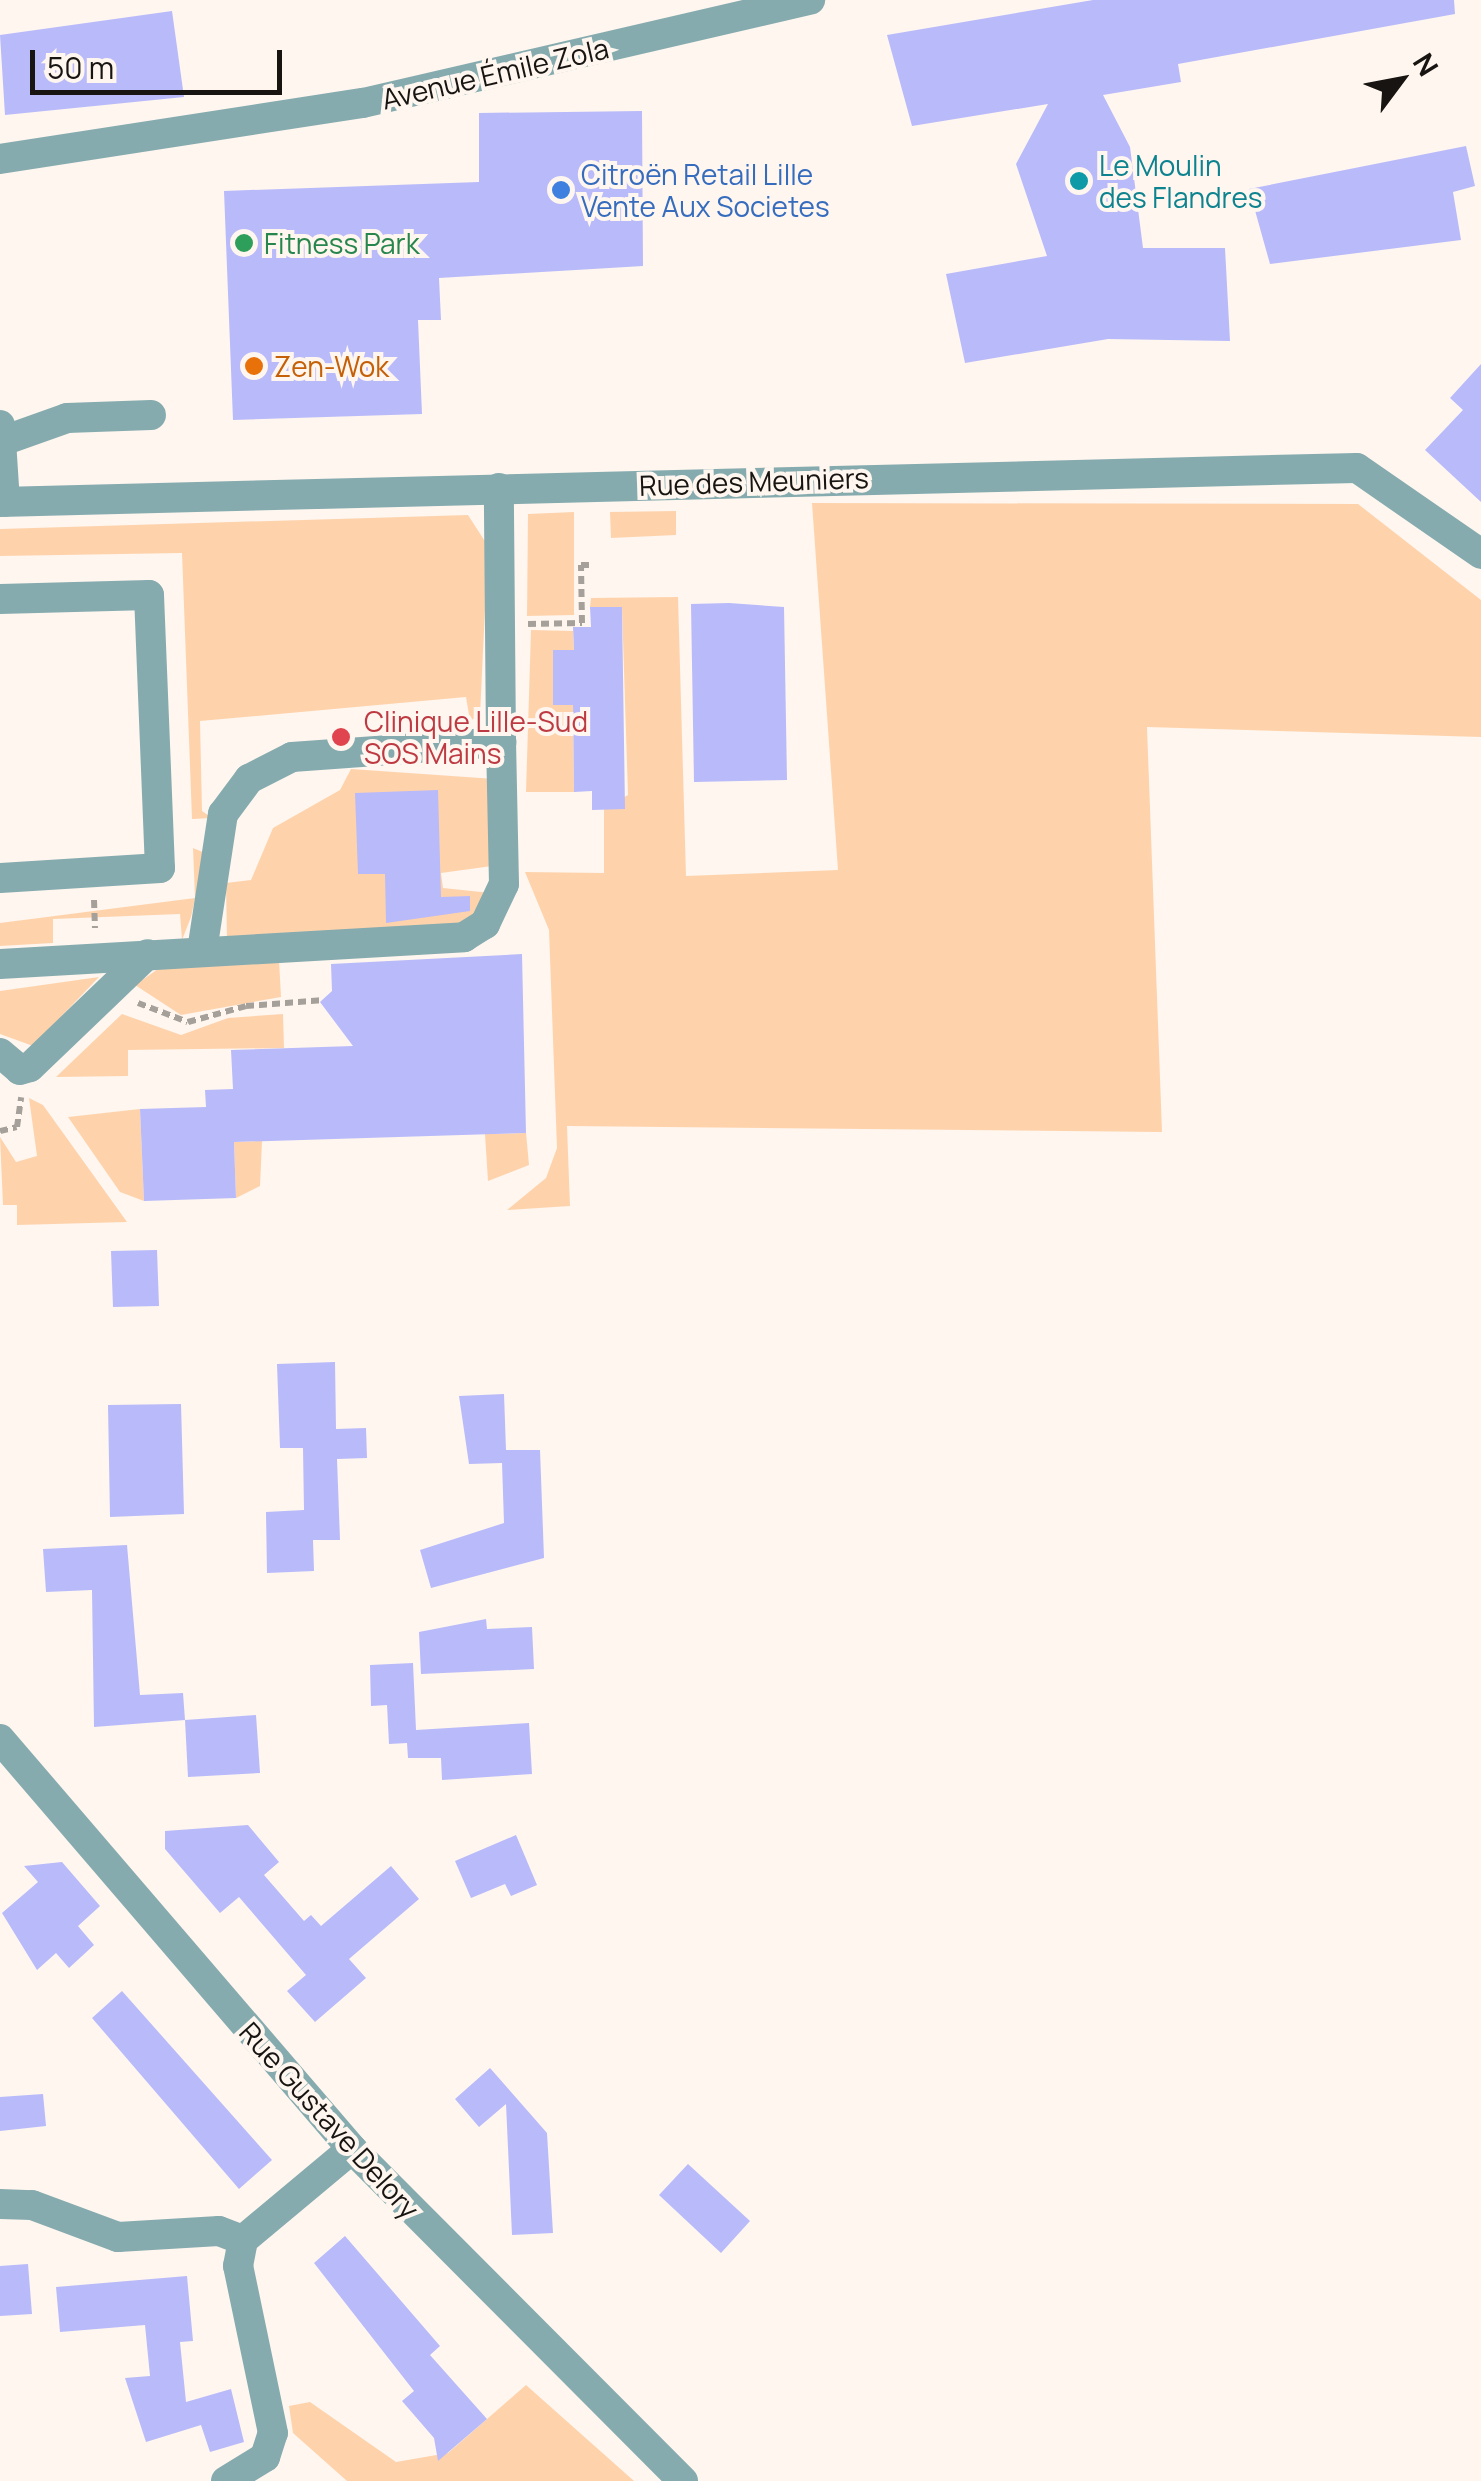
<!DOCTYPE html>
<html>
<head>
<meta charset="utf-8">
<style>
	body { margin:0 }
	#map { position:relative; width:1481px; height:2481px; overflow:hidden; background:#fef6ef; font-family:Manrope,sans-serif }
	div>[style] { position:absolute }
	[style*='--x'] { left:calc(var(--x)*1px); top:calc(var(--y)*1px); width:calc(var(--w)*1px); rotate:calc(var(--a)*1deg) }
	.green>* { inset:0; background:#fed3ac }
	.building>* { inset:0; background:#b9bafa }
	.path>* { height:6px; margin-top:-3px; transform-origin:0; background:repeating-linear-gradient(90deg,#a6a09a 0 8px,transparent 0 13px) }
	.minor>* { height:30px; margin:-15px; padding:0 15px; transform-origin:15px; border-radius:15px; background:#86abaf }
	.dots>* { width:28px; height:28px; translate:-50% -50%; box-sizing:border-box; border:5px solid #fef6ef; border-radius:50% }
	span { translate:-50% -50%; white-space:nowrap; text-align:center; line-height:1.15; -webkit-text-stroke:8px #fef6ef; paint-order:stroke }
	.street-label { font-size:28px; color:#171411 }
	.culture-label { font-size:28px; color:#0d838f }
	.left { translate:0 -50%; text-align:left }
	.shop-label { font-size:28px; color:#366cbe }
	.leisure-label { font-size:28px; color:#27864d }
	.food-label { font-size:28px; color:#c56008 }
	.health-label { font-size:28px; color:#be3a42 }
	.north { position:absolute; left:1351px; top:30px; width:100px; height:100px; -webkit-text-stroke:8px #fef6ef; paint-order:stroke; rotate:58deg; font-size:28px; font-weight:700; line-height:40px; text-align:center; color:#171411 }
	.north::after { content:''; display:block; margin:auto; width:35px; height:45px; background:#171411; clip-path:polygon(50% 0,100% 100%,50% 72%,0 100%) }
	.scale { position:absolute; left:30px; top:50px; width:252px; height:45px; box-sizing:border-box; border:5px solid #171411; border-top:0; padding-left:12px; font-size:30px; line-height:35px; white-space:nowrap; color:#171411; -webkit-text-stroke:8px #fef6ef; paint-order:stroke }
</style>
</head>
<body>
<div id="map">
	<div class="green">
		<div style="clip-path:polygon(812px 503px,1358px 504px,1481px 600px,1481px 737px,1147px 727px,1162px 1132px,567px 1126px,570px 1206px,507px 1210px,546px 1178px,557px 1148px,549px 930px,525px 872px,604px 873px,604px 809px,628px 795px,622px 608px,590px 607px,591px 598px,678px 597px,686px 876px,838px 870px)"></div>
		<div style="clip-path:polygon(676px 511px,676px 535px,611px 538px,610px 512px)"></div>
		<div style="clip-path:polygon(574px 512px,574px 615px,527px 616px,528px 514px)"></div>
		<div style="clip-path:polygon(468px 515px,488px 546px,480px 715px,470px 721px,466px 697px,200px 721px,202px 811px,212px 818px,192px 819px,182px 553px,0 556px,0 529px)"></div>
		<div style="clip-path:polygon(531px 630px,573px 631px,574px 650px,553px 651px,553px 704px,573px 705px,574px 792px,526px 792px)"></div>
		<div style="clip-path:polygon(351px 769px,495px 779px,492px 866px,441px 873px,443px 888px,491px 893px,463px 927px,227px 941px,226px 883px,251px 880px,273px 828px,340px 790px)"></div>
		<div style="clip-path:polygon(193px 848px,205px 853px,191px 917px,182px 940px,180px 914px,53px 919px,53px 943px,0 946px,0 923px,195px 898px)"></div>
		<div style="clip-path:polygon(279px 960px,281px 997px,181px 1015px,135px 985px,158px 969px)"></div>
		<div style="clip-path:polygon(99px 977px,33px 1046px,0 1034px,0 991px)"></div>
		<div style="clip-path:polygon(122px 1014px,181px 1035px,228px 1018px,283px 1014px,284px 1048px,128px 1050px,128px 1076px,56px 1077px)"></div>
		<div style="clip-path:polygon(29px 1098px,43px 1105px,127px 1222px,17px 1225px,17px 1205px,3px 1205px,0 1137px,16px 1162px,37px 1156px)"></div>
		<div style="clip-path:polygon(140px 1109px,144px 1201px,120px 1192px,68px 1117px)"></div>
		<div style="clip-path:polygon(526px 1133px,529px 1165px,488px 1181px,485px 1134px)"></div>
		<div style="clip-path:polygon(262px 1141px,260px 1186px,236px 1198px,234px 1142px)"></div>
		<div style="clip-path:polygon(526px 2385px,634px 2481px,347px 2481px,293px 2433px,289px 2406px,310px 2402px,396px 2462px,448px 2453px)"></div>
	</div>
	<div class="building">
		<div style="clip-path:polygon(1093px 0,1454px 0,1455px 14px,1178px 64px,1181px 82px,1103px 95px,1130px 147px,1143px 248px,1225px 248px,1230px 341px,1108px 339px,965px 363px,946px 274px,1047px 256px,1016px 164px,1048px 104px,912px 126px,887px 35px)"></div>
		<div style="clip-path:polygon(172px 11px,184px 97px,5px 115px,0 35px)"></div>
		<div style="clip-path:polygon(642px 111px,643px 266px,439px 278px,441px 320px,418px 320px,422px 414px,233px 420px,224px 191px,479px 182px,479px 113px)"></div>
		<div style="clip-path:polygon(1466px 146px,1475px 186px,1453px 192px,1461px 240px,1270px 264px,1249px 189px)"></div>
		<div style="clip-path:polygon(1481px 364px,1481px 502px,1425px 450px,1463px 410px,1450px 398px)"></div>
		<div style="clip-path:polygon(729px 603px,784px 607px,787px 780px,694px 782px,691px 604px)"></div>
		<div style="clip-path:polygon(590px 607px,622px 607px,625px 809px,592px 810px,592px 791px,574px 792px,573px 705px,553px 705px,553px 650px,574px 650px,573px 627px,591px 627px)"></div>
		<div style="clip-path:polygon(438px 790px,441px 897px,470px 896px,470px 911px,386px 923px,385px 874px,358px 874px,355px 793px)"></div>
		<div style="clip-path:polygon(522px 954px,526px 1133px,234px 1142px,236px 1198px,144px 1201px,140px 1109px,206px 1107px,205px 1090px,233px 1089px,231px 1050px,353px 1046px,320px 1002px,332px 991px,331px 964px)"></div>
		<div style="clip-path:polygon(157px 1250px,159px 1306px,113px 1307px,111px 1251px)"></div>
		<div style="clip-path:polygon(335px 1362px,336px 1429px,366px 1428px,367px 1458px,337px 1459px,340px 1540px,313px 1540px,314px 1571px,267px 1573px,266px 1512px,304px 1510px,303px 1448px,280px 1448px,277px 1364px)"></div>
		<div style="clip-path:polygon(504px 1394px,506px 1450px,540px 1450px,544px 1558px,431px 1588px,420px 1550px,504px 1523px,502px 1463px,469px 1464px,459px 1396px)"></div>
		<div style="clip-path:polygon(181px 1404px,184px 1514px,110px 1517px,108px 1405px)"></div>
		<div style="clip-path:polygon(127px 1545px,140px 1695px,183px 1693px,185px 1720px,94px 1727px,92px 1590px,46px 1592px,43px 1549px)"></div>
		<div style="clip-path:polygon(486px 1619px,487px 1629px,532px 1627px,534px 1669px,421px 1674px,419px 1632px)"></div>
		<div style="clip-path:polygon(413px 1663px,416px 1730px,529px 1723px,532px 1774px,442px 1780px,441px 1758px,408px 1758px,407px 1743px,389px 1744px,387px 1705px,371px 1706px,370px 1665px)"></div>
		<div style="clip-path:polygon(256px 1715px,260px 1773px,188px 1777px,185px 1720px)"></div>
		<div style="clip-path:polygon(248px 1825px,279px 1862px,264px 1875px,304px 1921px,311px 1915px,321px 1926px,391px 1866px,419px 1899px,349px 1959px,366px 1978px,315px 2022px,287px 1991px,306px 1975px,239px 1897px,220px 1913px,165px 1849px,165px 1831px)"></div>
		<div style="clip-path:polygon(516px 1835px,537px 1885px,511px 1896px,505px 1884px,471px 1898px,455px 1861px)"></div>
		<div style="clip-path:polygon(62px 1862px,100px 1906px,78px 1926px,94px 1945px,69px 1968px,56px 1953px,37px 1970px,2px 1913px,38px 1882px,24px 1866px)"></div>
		<div style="clip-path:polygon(122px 1991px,272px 2160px,239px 2189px,92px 2018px)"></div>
		<div style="clip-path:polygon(490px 2068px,547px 2133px,553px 2233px,512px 2235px,506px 2104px,479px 2127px,455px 2099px)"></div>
		<div style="clip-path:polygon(43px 2094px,46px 2126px,0 2131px,0 2097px)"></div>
		<div style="clip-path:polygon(688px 2164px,750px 2221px,721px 2253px,659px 2195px)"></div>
		<div style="clip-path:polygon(345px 2236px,440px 2346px,430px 2355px,487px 2419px,438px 2461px,434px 2438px,402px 2401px,414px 2391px,314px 2263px)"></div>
		<div style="clip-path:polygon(28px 2264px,32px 2314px,0 2316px,0 2266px)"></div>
		<div style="clip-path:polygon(187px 2276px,193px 2341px,180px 2342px,186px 2402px,231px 2389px,244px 2442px,210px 2452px,201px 2425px,146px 2442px,125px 2378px,150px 2376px,145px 2325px,60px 2332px,56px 2287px)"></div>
	</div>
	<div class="path">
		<div style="--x:528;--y:624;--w:54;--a:-1.1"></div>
		<div style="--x:582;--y:623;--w:58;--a:-91"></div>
		<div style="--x:581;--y:565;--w:11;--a:0"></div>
		<div style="--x:94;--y:900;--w:28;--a:88"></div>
		<div style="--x:138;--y:1003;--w:53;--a:20.8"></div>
		<div style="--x:188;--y:1022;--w:60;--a:-15.4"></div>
		<div style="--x:246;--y:1006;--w:78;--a:-4.4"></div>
		<div style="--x:0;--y:1131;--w:17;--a:-13"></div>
		<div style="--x:17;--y:1127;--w:30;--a:-82"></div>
	</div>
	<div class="minor">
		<div style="--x:0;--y:159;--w:367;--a:-8.8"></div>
		<div style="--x:363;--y:103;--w:459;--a:-13"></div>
		<div style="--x:0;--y:425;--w:77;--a:86.3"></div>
		<div style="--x:0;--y:442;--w:71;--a:-19.7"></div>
		<div style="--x:67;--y:418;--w:84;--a:-2"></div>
		<div style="--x:0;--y:502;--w:1357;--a:-1.44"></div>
		<div style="--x:1357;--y:468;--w:151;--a:34.7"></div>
		<div style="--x:0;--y:599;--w:149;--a:-1.5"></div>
		<div style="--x:149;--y:595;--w:273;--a:87.7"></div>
		<div style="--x:160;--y:868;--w:160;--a:176.4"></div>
		<div style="--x:202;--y:951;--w:139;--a:-81.3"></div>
		<div style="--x:223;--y:814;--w:44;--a:-53.4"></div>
		<div style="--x:249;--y:779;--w:48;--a:-27.1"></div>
		<div style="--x:292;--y:757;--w:210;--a:-4.1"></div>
		<div style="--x:501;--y:742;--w:254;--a:-90.5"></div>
		<div style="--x:0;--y:964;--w:465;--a:-3.3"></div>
		<div style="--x:464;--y:937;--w:25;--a:-32"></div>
		<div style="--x:485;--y:924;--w:44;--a:-64.6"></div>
		<div style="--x:504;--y:884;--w:142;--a:-91.2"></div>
		<div style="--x:0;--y:1053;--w:26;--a:40"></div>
		<div style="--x:20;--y:1070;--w:10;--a:-17"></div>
		<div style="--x:30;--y:1067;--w:163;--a:-43.8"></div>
		<div style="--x:0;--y:1739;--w:540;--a:49.35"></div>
		<div style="--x:352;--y:2149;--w:469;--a:45.1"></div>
		<div style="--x:0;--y:2204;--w:32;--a:2"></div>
		<div style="--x:32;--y:2205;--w:92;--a:20.4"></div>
		<div style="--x:118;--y:2237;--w:101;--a:-3.4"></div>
		<div style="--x:219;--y:2231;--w:26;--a:21"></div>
		<div style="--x:226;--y:2481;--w:46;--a:-31.6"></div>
		<div style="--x:265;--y:2457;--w:25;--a:-72"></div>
		<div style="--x:273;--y:2433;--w:171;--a:-101.8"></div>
		<div style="--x:238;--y:2266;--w:26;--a:-79"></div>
		<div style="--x:243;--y:2240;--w:142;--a:-39.9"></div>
	</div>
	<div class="dots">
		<div style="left:1079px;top:181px;background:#0f9aa8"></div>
		<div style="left:561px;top:190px;background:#3f7fe0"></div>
		<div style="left:244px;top:243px;background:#2e9e5b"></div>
		<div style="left:254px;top:366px;background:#e8710a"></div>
		<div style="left:341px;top:737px;background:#e0444e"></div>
	</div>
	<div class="street-label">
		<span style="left:495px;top:73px;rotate:-13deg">Avenue Émile Zola</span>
		<span style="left:754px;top:481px;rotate:-2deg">Rue des Meuniers</span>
		<span style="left:330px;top:2120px;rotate:48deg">Rue Gustave Delory</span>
	</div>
	<div class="culture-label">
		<span class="left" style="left:1099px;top:181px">Le Moulin<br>des Flandres</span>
	</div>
	<div class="shop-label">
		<span class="left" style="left:581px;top:190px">Citroën Retail Lille<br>Vente Aux Societes</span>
	</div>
	<div class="leisure-label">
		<span class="left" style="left:264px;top:243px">Fitness Park</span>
	</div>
	<div class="food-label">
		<span class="left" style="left:274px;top:366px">Zen-Wok</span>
	</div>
	<div class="health-label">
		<span class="left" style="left:364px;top:737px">Clinique Lille-Sud<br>SOS Mains</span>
	</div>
	<div class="north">N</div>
	<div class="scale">50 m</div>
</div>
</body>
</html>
